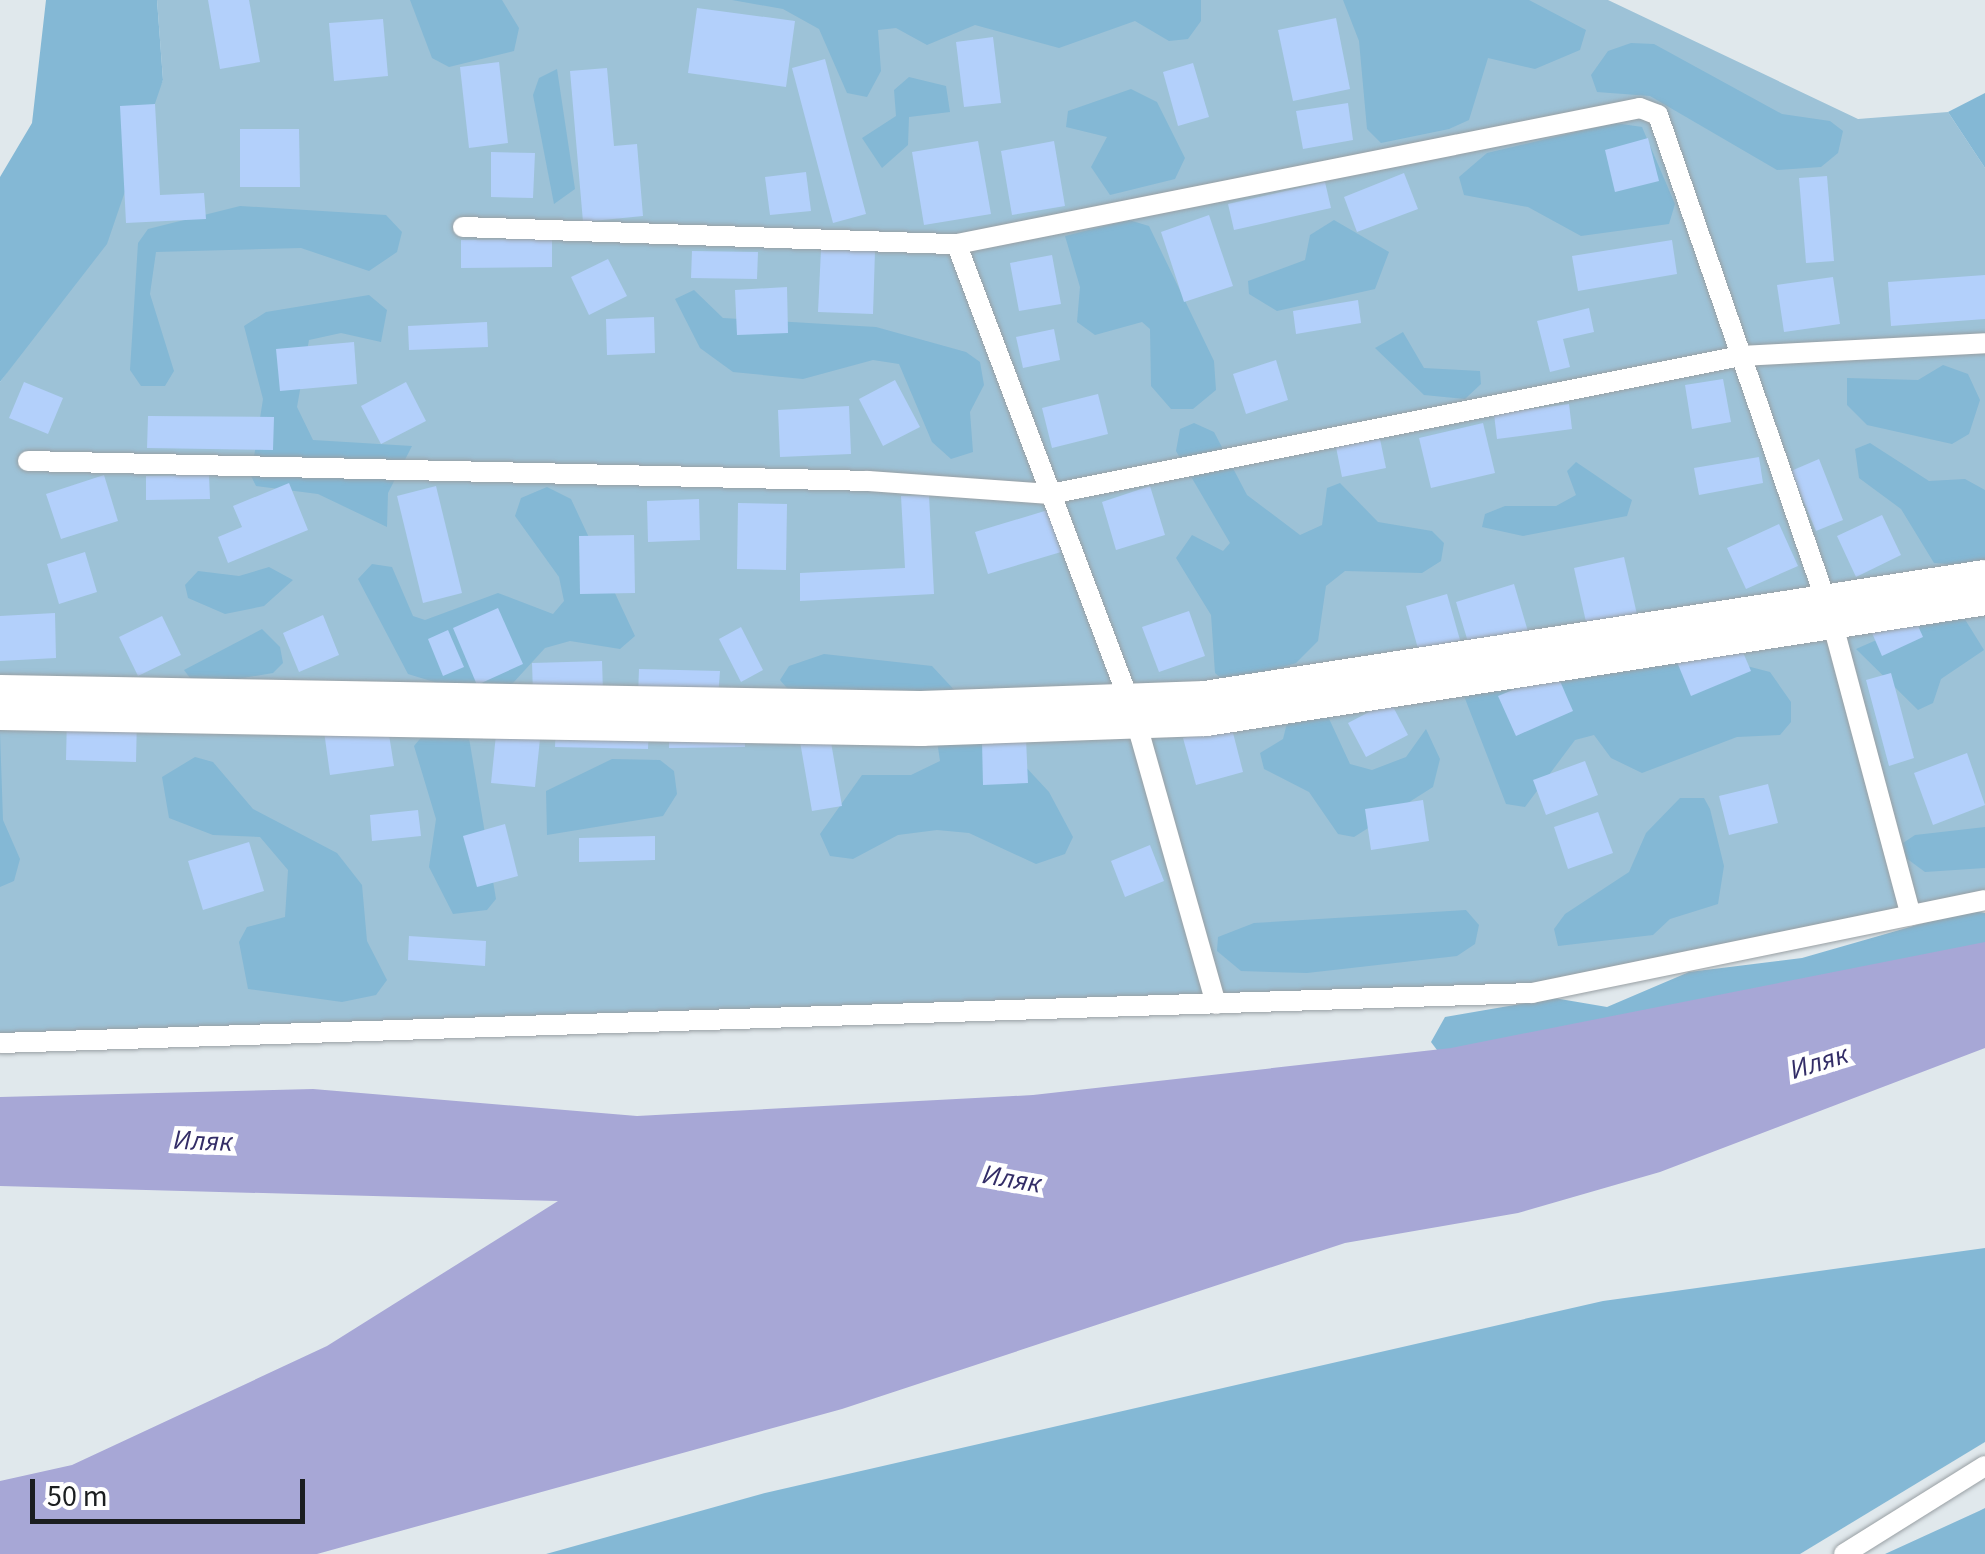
<!DOCTYPE html>
<html>
<head>
<meta charset="utf-8">
<style>
	body { margin:0 }
	#map { position:relative; width:1985px; height:1554px; overflow:hidden; background:#e0e8ec; font-family:"Source Sans 3",sans-serif }
	div>[style] { position:absolute }
	[style*='--x'] { left:calc(var(--x)*1px); top:calc(var(--y)*1px); width:calc(var(--w)*1px); rotate:calc(var(--a)*1deg) }
	.green>* { inset:0; background:#9dc2d7 }
	.forest>* { inset:0; background:#84b8d5 }
	.water>* { inset:0; background:#a7a7d6 }
	.building>* { inset:0; background:#b3d0fb }
	.roads { filter:drop-shadow(0 0 2px #99a0a4) drop-shadow(0 0 2px #99a0a4) }
	.lane>* { height:20px; margin:-10px; padding:0 10px; transform-origin:10px; border-radius:10px; background:#fff }
	.secondary>* { height:55px; margin:-27.5px; padding:0 27.5px; transform-origin:27.5px; border-radius:27.5px; background:#fff }
	span { translate:-50% -50%; white-space:nowrap; text-align:center; line-height:1.15; -webkit-text-stroke:9px #fff; paint-order:stroke }
	.water-label { font-size:28px; color:#332d67; font-style:italic }
	.scale { position:absolute; left:30px; top:1479px; width:275px; height:45px; box-sizing:border-box; border:5px solid #1b1e20; border-top:0; padding-left:12px; font-size:30px; line-height:35px; white-space:nowrap; color:#1b1e20; -webkit-text-stroke:8px #fff; paint-order:stroke }
</style>
</head>
<body>
<div id="map">
	<div class="green">
		<div style="clip-path:polygon(157px 0,1608px 0,1858px 119px,1948px 112px,1985px 168px,1985px 893px,1524px 986px,0 1036px,0 382px,46px 317px,163px 80px)"></div>
	</div>
	<div class="forest">
		<div style="clip-path:polygon(46px 0,157px 0,163px 80px,107px 244px,0 382px,0 177px,32px 123px)"></div>
		<div style="clip-path:polygon(410px 0,502px 0,519px 28px,514px 51px,449px 67px,432px 58px)"></div>
		<div style="clip-path:polygon(732px 0,1201px 0,1201px 21px,1188px 39px,1169px 41px,1135px 21px,1059px 48px,975px 25px,927px 45px,896px 28px,878px 30px,881px 71px,867px 97px,847px 93px,819px 29px,783px 9px)"></div>
		<div style="clip-path:polygon(1529px 0,1586px 30px,1580px 50px,1535px 69px,1488px 58px,1469px 120px,1449px 129px,1381px 143px,1367px 129px,1359px 41px,1343px 0)"></div>
		<div style="clip-path:polygon(1631px 43px,1654px 44px,1782px 114px,1830px 121px,1843px 131px,1838px 153px,1821px 167px,1777px 170px,1650px 96px,1597px 92px,1591px 75px,1608px 51px)"></div>
		<div style="clip-path:polygon(557px 69px,575px 189px,554px 204px,533px 95px,539px 78px)"></div>
		<div style="clip-path:polygon(909px 77px,946px 86px,950px 112px,909px 117px,908px 145px,882px 168px,862px 138px,896px 116px,894px 90px)"></div>
		<div style="clip-path:polygon(1131px 89px,1157px 102px,1185px 158px,1175px 179px,1110px 195px,1091px 167px,1107px 137px,1066px 127px,1068px 111px)"></div>
		<div style="clip-path:polygon(1985px 93px,1985px 168px,1948px 112px)"></div>
		<div style="clip-path:polygon(1615px 123px,1642px 127px,1675px 204px,1669px 224px,1581px 236px,1528px 207px,1464px 195px,1459px 177px,1487px 153px)"></div>
		<div style="clip-path:polygon(240px 206px,386px 215px,402px 232px,397px 252px,369px 271px,301px 248px,156px 252px,150px 294px,174px 371px,165px 386px,141px 386px,130px 370px,138px 243px,148px 229px)"></div>
		<div style="clip-path:polygon(1129px 220px,1149px 226px,1214px 361px,1216px 390px,1193px 409px,1171px 409px,1151px 386px,1150px 329px,1142px 322px,1095px 335px,1077px 322px,1080px 287px,1065px 236px)"></div>
		<div style="clip-path:polygon(1334px 220px,1389px 252px,1375px 289px,1277px 311px,1249px 294px,1248px 281px,1305px 260px,1310px 235px)"></div>
		<div style="clip-path:polygon(694px 290px,723px 318px,876px 327px,966px 352px,980px 362px,984px 385px,970px 412px,973px 452px,951px 459px,932px 442px,899px 364px,873px 360px,803px 379px,733px 372px,700px 348px,675px 299px)"></div>
		<div style="clip-path:polygon(369px 295px,387px 310px,381px 342px,341px 333px,309px 340px,297px 407px,313px 440px,412px 446px,388px 493px,387px 527px,318px 494px,256px 486px,251px 476px,263px 399px,244px 326px,266px 312px)"></div>
		<div style="clip-path:polygon(1403px 332px,1424px 368px,1480px 371px,1481px 384px,1465px 399px,1424px 395px,1375px 348px)"></div>
		<div style="clip-path:polygon(1943px 365px,1968px 374px,1980px 400px,1969px 434px,1952px 444px,1867px 425px,1847px 405px,1847px 378px,1918px 380px)"></div>
		<div style="clip-path:polygon(1194px 423px,1214px 432px,1247px 495px,1300px 535px,1322px 525px,1327px 488px,1340px 483px,1378px 522px,1432px 531px,1444px 543px,1441px 561px,1422px 573px,1345px 571px,1326px 586px,1318px 641px,1296px 663px,1228px 684px,1215px 673px,1211px 615px,1176px 558px,1192px 535px,1223px 551px,1230px 543px,1176px 451px,1180px 429px)"></div>
		<div style="clip-path:polygon(1870px 443px,1929px 481px,1965px 479px,1985px 490px,1985px 567px,1934px 563px,1901px 509px,1859px 478px,1855px 449px)"></div>
		<div style="clip-path:polygon(1576px 462px,1632px 500px,1627px 516px,1523px 536px,1482px 527px,1485px 514px,1505px 506px,1556px 506px,1576px 495px,1567px 471px)"></div>
		<div style="clip-path:polygon(547px 487px,571px 499px,635px 636px,620px 649px,570px 641px,545px 648px,513px 683px,483px 697px,408px 674px,358px 579px,372px 564px,392px 567px,413px 616px,425px 620px,498px 593px,553px 614px,564px 601px,559px 577px,515px 516px,521px 498px)"></div>
		<div style="clip-path:polygon(269px 567px,293px 580px,264px 606px,225px 614px,188px 598px,185px 585px,198px 571px,239px 576px)"></div>
		<div style="clip-path:polygon(1938px 613px,1961px 613px,1984px 650px,1941px 679px,1933px 703px,1918px 710px,1856px 649px)"></div>
		<div style="clip-path:polygon(262px 629px,280px 647px,283px 663px,273px 673px,196px 686px,184px 670px)"></div>
		<div style="clip-path:polygon(1673px 647px,1770px 672px,1791px 702px,1791px 722px,1780px 735px,1737px 737px,1642px 773px,1611px 758px,1594px 735px,1575px 740px,1525px 807px,1506px 804px,1464px 696px)"></div>
		<div style="clip-path:polygon(824px 654px,932px 666px,1049px 792px,1073px 837px,1065px 854px,1036px 864px,969px 833px,937px 830px,898px 835px,853px 859px,830px 856px,820px 834px,862px 775px,911px 775px,940px 761px,936px 734px,792px 694px,780px 680px,789px 666px)"></div>
		<div style="clip-path:polygon(1325px 710px,1350px 764px,1372px 770px,1406px 757px,1426px 729px,1440px 759px,1433px 787px,1354px 837px,1338px 834px,1309px 792px,1264px 769px,1260px 753px,1283px 739px,1289px 715px)"></div>
		<div style="clip-path:polygon(467px 726px,496px 899px,487px 910px,453px 914px,429px 867px,436px 819px,414px 746px,424px 734px)"></div>
		<div style="clip-path:polygon(0 732px,3px 820px,20px 859px,14px 881px,0 887px)"></div>
		<div style="clip-path:polygon(195px 757px,213px 762px,253px 809px,337px 853px,362px 885px,367px 941px,387px 980px,376px 995px,342px 1002px,248px 989px,239px 942px,247px 927px,285px 917px,288px 870px,260px 837px,213px 835px,169px 818px,162px 777px)"></div>
		<div style="clip-path:polygon(612px 759px,660px 760px,674px 771px,677px 794px,663px 816px,547px 835px,546px 791px)"></div>
		<div style="clip-path:polygon(1680px 798px,1704px 798px,1710px 809px,1724px 866px,1718px 904px,1670px 919px,1653px 935px,1558px 946px,1554px 929px,1565px 914px,1629px 872px,1646px 833px)"></div>
		<div style="clip-path:polygon(1985px 827px,1985px 868px,1925px 872px,1906px 858px,1903px 843px,1915px 835px)"></div>
		<div style="clip-path:polygon(1466px 910px,1479px 925px,1475px 944px,1457px 956px,1307px 973px,1241px 971px,1217px 951px,1218px 937px,1254px 923px)"></div>
		<div style="clip-path:polygon(1969px 910px,1985px 913px,1985px 955px,1443px 1058px,1431px 1042px,1445px 1017px,1554px 998px,1607px 1007px,1689px 972px,1802px 958px)"></div>
		<div style="clip-path:polygon(1985px 1248px,1985px 1442px,1800px 1554px,546px 1554px,765px 1493px,1603px 1301px)"></div>
		<div style="clip-path:polygon(1985px 1508px,1985px 1554px,1885px 1554px,1979px 1511px)"></div>
	</div>
	<div class="water">
		<div style="clip-path:polygon(1985px 942px,1985px 1048px,1660px 1172px,1518px 1213px,1345px 1243px,842px 1409px,317px 1554px,0 1554px,0 1481px,72px 1465px,327px 1346px,558px 1201px,0 1186px,0 1097px,313px 1089px,637px 1116px,1033px 1095px,1451px 1048px)"></div>
	</div>
	<div class="building">
		<div style="clip-path:polygon(208px 0,249px 0,260px 62px,220px 69px)"></div>
		<div style="clip-path:polygon(697px 8px,795px 21px,786px 87px,688px 73px)"></div>
		<div style="clip-path:polygon(1336px 18px,1350px 89px,1293px 101px,1278px 30px)"></div>
		<div style="clip-path:polygon(383px 19px,388px 76px,334px 81px,329px 23px)"></div>
		<div style="clip-path:polygon(993px 37px,1001px 103px,964px 107px,956px 42px)"></div>
		<div style="clip-path:polygon(825px 59px,866px 214px,833px 223px,792px 68px)"></div>
		<div style="clip-path:polygon(499px 62px,508px 143px,469px 148px,460px 67px)"></div>
		<div style="clip-path:polygon(1193px 63px,1209px 117px,1178px 126px,1163px 72px)"></div>
		<div style="clip-path:polygon(607px 68px,614px 146px,637px 144px,643px 216px,583px 222px,570px 71px)"></div>
		<div style="clip-path:polygon(1348px 103px,1353px 140px,1303px 149px,1296px 111px)"></div>
		<div style="clip-path:polygon(155px 104px,160px 195px,204px 193px,206px 219px,126px 223px,120px 106px)"></div>
		<div style="clip-path:polygon(240px 129px,299px 129px,300px 187px,240px 187px)"></div>
		<div style="clip-path:polygon(1648px 138px,1659px 181px,1615px 192px,1605px 150px)"></div>
		<div style="clip-path:polygon(978px 141px,991px 214px,924px 225px,912px 152px)"></div>
		<div style="clip-path:polygon(1054px 141px,1065px 206px,1012px 215px,1001px 151px)"></div>
		<div style="clip-path:polygon(491px 152px,535px 153px,533px 198px,491px 197px)"></div>
		<div style="clip-path:polygon(806px 172px,811px 211px,770px 215px,765px 177px)"></div>
		<div style="clip-path:polygon(1404px 173px,1418px 209px,1357px 232px,1344px 197px)"></div>
		<div style="clip-path:polygon(1827px 176px,1834px 261px,1806px 263px,1799px 178px)"></div>
		<div style="clip-path:polygon(1325px 182px,1331px 208px,1234px 230px,1228px 204px)"></div>
		<div style="clip-path:polygon(1209px 215px,1233px 286px,1184px 302px,1161px 232px)"></div>
		<div style="clip-path:polygon(552px 239px,552px 267px,461px 268px,461px 240px)"></div>
		<div style="clip-path:polygon(1672px 240px,1677px 274px,1578px 291px,1572px 256px)"></div>
		<div style="clip-path:polygon(821px 250px,875px 251px,873px 314px,818px 312px)"></div>
		<div style="clip-path:polygon(692px 251px,758px 252px,757px 279px,691px 278px)"></div>
		<div style="clip-path:polygon(1052px 255px,1061px 304px,1019px 311px,1010px 263px)"></div>
		<div style="clip-path:polygon(608px 259px,627px 296px,589px 315px,571px 277px)"></div>
		<div style="clip-path:polygon(1985px 275px,1985px 319px,1891px 326px,1888px 282px)"></div>
		<div style="clip-path:polygon(1833px 277px,1840px 324px,1784px 332px,1777px 285px)"></div>
		<div style="clip-path:polygon(787px 287px,788px 333px,737px 335px,735px 290px)"></div>
		<div style="clip-path:polygon(1358px 300px,1361px 323px,1296px 334px,1293px 311px)"></div>
		<div style="clip-path:polygon(1589px 308px,1594px 332px,1563px 339px,1570px 367px,1550px 372px,1537px 321px)"></div>
		<div style="clip-path:polygon(654px 317px,655px 353px,607px 355px,606px 319px)"></div>
		<div style="clip-path:polygon(487px 322px,488px 347px,409px 350px,408px 326px)"></div>
		<div style="clip-path:polygon(1054px 329px,1060px 360px,1023px 368px,1016px 337px)"></div>
		<div style="clip-path:polygon(354px 342px,357px 384px,280px 391px,276px 349px)"></div>
		<div style="clip-path:polygon(1276px 360px,1288px 400px,1246px 414px,1233px 374px)"></div>
		<div style="clip-path:polygon(1723px 379px,1731px 422px,1692px 429px,1685px 385px)"></div>
		<div style="clip-path:polygon(895px 380px,920px 427px,883px 446px,859px 399px)"></div>
		<div style="clip-path:polygon(24px 382px,63px 398px,48px 434px,9px 418px)"></div>
		<div style="clip-path:polygon(406px 382px,426px 421px,381px 444px,361px 406px)"></div>
		<div style="clip-path:polygon(1098px 394px,1108px 434px,1052px 448px,1042px 408px)"></div>
		<div style="clip-path:polygon(1569px 404px,1572px 429px,1497px 439px,1494px 414px)"></div>
		<div style="clip-path:polygon(849px 406px,851px 454px,780px 457px,778px 410px)"></div>
		<div style="clip-path:polygon(148px 416px,274px 417px,273px 450px,147px 448px)"></div>
		<div style="clip-path:polygon(1483px 423px,1495px 473px,1431px 488px,1419px 438px)"></div>
		<div style="clip-path:polygon(1380px 439px,1386px 468px,1342px 477px,1336px 447px)"></div>
		<div style="clip-path:polygon(1759px 457px,1763px 483px,1699px 495px,1694px 468px)"></div>
		<div style="clip-path:polygon(1819px 459px,1843px 520px,1816px 531px,1791px 471px)"></div>
		<div style="clip-path:polygon(104px 475px,118px 521px,61px 539px,46px 494px)"></div>
		<div style="clip-path:polygon(209px 475px,210px 499px,146px 500px,146px 476px)"></div>
		<div style="clip-path:polygon(289px 483px,308px 530px,228px 563px,218px 537px,242px 527px,233px 506px)"></div>
		<div style="clip-path:polygon(436px 486px,462px 593px,423px 603px,397px 496px)"></div>
		<div style="clip-path:polygon(1150px 486px,1165px 535px,1116px 550px,1102px 502px)"></div>
		<div style="clip-path:polygon(929px 495px,934px 594px,800px 601px,800px 573px,905px 568px,901px 496px)"></div>
		<div style="clip-path:polygon(699px 499px,700px 540px,648px 542px,647px 501px)"></div>
		<div style="clip-path:polygon(738px 503px,787px 504px,786px 570px,737px 569px)"></div>
		<div style="clip-path:polygon(1048px 510px,1061px 552px,988px 574px,975px 532px)"></div>
		<div style="clip-path:polygon(1882px 515px,1901px 555px,1856px 577px,1837px 536px)"></div>
		<div style="clip-path:polygon(1779px 524px,1798px 566px,1746px 589px,1727px 548px)"></div>
		<div style="clip-path:polygon(634px 535px,635px 593px,580px 594px,579px 536px)"></div>
		<div style="clip-path:polygon(85px 552px,97px 592px,59px 604px,47px 564px)"></div>
		<div style="clip-path:polygon(1624px 557px,1638px 619px,1588px 631px,1574px 568px)"></div>
		<div style="clip-path:polygon(1514px 584px,1529px 635px,1471px 652px,1456px 602px)"></div>
		<div style="clip-path:polygon(1447px 594px,1460px 640px,1419px 652px,1406px 606px)"></div>
		<div style="clip-path:polygon(1907px 601px,1923px 637px,1882px 656px,1866px 619px)"></div>
		<div style="clip-path:polygon(498px 608px,523px 664px,477px 685px,453px 628px)"></div>
		<div style="clip-path:polygon(1189px 611px,1205px 656px,1159px 672px,1142px 627px)"></div>
		<div style="clip-path:polygon(55px 613px,56px 658px,0 661px,0 616px)"></div>
		<div style="clip-path:polygon(323px 615px,339px 655px,299px 672px,283px 633px)"></div>
		<div style="clip-path:polygon(162px 616px,181px 655px,138px 676px,119px 637px)"></div>
		<div style="clip-path:polygon(741px 627px,763px 670px,741px 682px,719px 639px)"></div>
		<div style="clip-path:polygon(448px 630px,464px 667px,443px 676px,428px 639px)"></div>
		<div style="clip-path:polygon(1736px 636px,1751px 671px,1691px 696px,1677px 662px)"></div>
		<div style="clip-path:polygon(602px 661px,603px 692px,533px 694px,532px 663px)"></div>
		<div style="clip-path:polygon(639px 669px,720px 671px,718px 698px,638px 696px)"></div>
		<div style="clip-path:polygon(1556px 672px,1573px 711px,1516px 736px,1498px 696px)"></div>
		<div style="clip-path:polygon(1891px 673px,1914px 758px,1889px 766px,1866px 680px)"></div>
		<div style="clip-path:polygon(1390px 701px,1408px 735px,1366px 757px,1348px 723px)"></div>
		<div style="clip-path:polygon(67px 716px,137px 717px,136px 762px,66px 760px)"></div>
		<div style="clip-path:polygon(387px 722px,394px 766px,330px 775px,324px 731px)"></div>
		<div style="clip-path:polygon(556px 723px,649px 725px,648px 749px,555px 747px)"></div>
		<div style="clip-path:polygon(497px 725px,541px 729px,535px 787px,491px 783px)"></div>
		<div style="clip-path:polygon(669px 725px,745px 725px,745px 747px,669px 748px)"></div>
		<div style="clip-path:polygon(828px 725px,842px 806px,812px 811px,798px 730px)"></div>
		<div style="clip-path:polygon(1231px 725px,1243px 772px,1196px 785px,1183px 738px)"></div>
		<div style="clip-path:polygon(1026px 739px,1028px 783px,983px 785px,982px 741px)"></div>
		<div style="clip-path:polygon(1967px 753px,1985px 805px,1933px 825px,1914px 773px)"></div>
		<div style="clip-path:polygon(1585px 761px,1598px 795px,1546px 815px,1533px 780px)"></div>
		<div style="clip-path:polygon(1768px 784px,1778px 823px,1729px 835px,1719px 796px)"></div>
		<div style="clip-path:polygon(1423px 800px,1429px 841px,1371px 850px,1365px 809px)"></div>
		<div style="clip-path:polygon(418px 810px,421px 836px,372px 841px,370px 815px)"></div>
		<div style="clip-path:polygon(1598px 812px,1613px 853px,1568px 869px,1554px 827px)"></div>
		<div style="clip-path:polygon(505px 824px,518px 876px,477px 887px,463px 836px)"></div>
		<div style="clip-path:polygon(655px 836px,655px 860px,579px 862px,579px 838px)"></div>
		<div style="clip-path:polygon(249px 842px,264px 891px,203px 910px,188px 861px)"></div>
		<div style="clip-path:polygon(1150px 845px,1164px 881px,1125px 897px,1111px 861px)"></div>
		<div style="clip-path:polygon(409px 936px,486px 941px,485px 966px,408px 960px)"></div>
	</div>
	<div class="roads">
		<div class="lane">
			<div style="--x:463;--y:227;--w:494;--a:2"></div>
			<div style="--x:28;--y:461;--w:840;--a:1.36"></div>
			<div style="--x:868;--y:481;--w:183;--a:4.1"></div>
			<div style="--x:1051;--y:494;--w:704;--a:-11.31"></div>
			<div style="--x:1741;--y:356;--w:244;--a:-3"></div>
			<div style="--x:1216;--y:1004;--w:305;--a:-105.8"></div>
			<div style="--x:1133;--y:711;--w:499;--a:-110.7"></div>
			<div style="--x:957;--y:244;--w:696;--a:-11.26"></div>
			<div style="--x:1640;--y:108;--w:19;--a:21"></div>
			<div style="--x:1658;--y:115;--w:524;--a:70.94"></div>
			<div style="--x:1829;--y:610;--w:316;--a:75"></div>
			<div style="--x:0;--y:1043;--w:1533;--a:-1.87"></div>
			<div style="--x:1532;--y:993;--w:462;--a:-11.6"></div>
			<div style="--x:1844;--y:1554;--w:166;--a:-32"></div>
		</div>
		<div class="secondary">
			<div style="--x:0;--y:702;--w:920;--a:1"></div>
			<div style="--x:920;--y:718;--w:285;--a:-2"></div>
			<div style="--x:1205;--y:708;--w:789;--a:-8.82"></div>
		</div>
	</div>
	<div class="water-label">
		<span style="left:1819px;top:1062px;rotate:-17deg">Иляк</span>
		<span style="left:203px;top:1141px;rotate:2deg">Иляк</span>
		<span style="left:1012px;top:1179px;rotate:10deg">Иляк</span>
	</div>
	<div class="scale">50 m</div>
</div>
</body>
</html>
